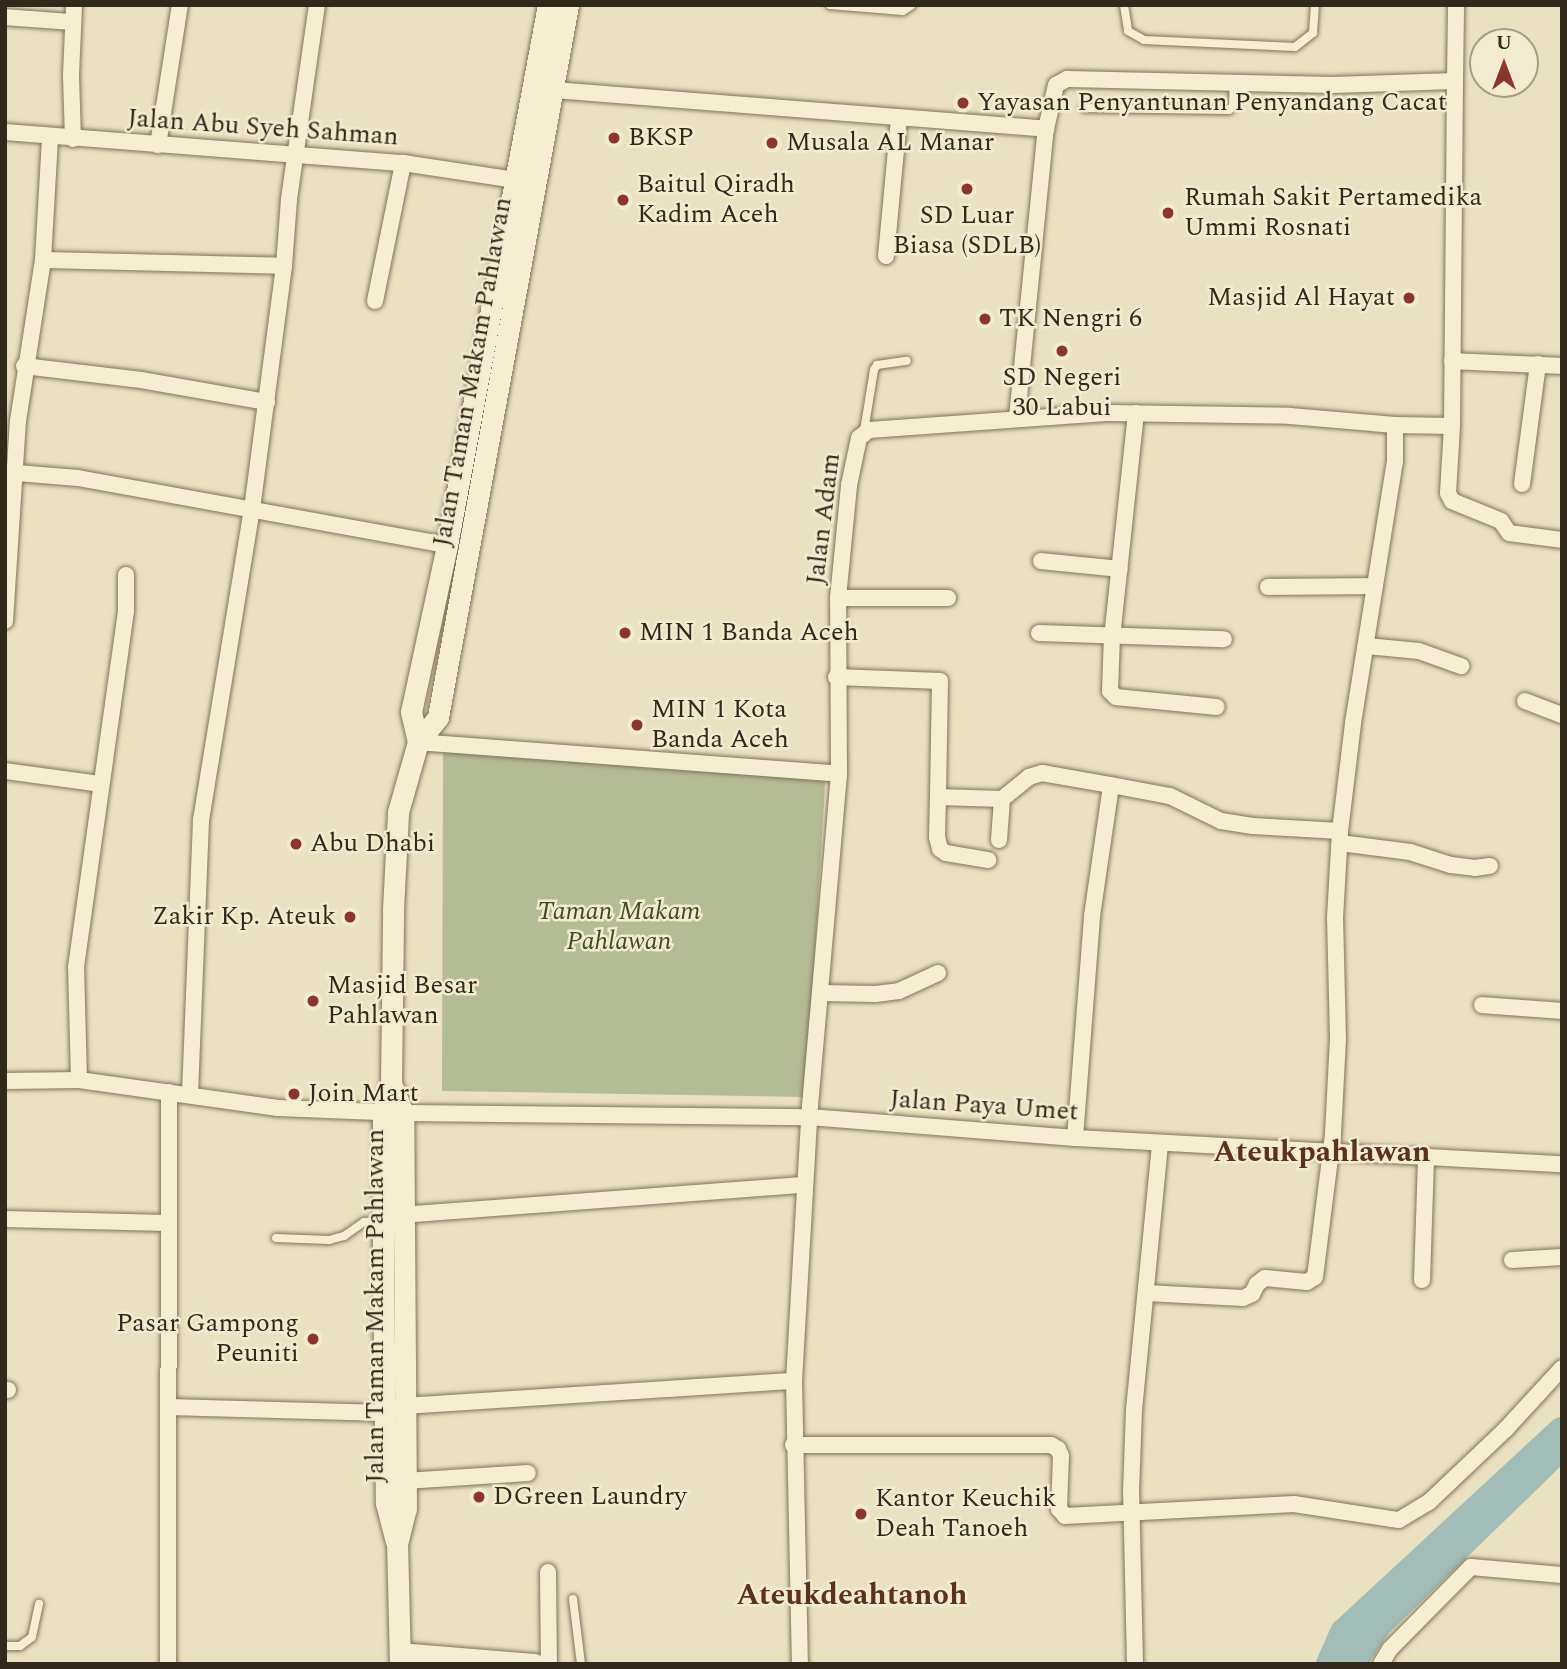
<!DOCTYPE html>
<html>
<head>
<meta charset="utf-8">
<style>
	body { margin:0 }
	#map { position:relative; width:1567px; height:1669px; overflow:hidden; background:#eae1c0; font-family:Spectral,serif }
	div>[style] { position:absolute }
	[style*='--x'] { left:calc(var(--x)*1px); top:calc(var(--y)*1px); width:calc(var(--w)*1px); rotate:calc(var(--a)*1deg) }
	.cemetery>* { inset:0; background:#b4bc94 }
	.water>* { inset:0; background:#a2bcb7 }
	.river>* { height:30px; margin:-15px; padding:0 15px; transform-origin:15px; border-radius:15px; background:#a2bcb7 }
	.roads { filter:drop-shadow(0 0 2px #827259) drop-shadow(0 0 2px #827259) }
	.lane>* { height:8px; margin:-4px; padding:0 4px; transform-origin:4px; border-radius:4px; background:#f6eed2 }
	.street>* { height:16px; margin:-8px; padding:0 8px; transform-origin:8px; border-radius:8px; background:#f6eed2 }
	.secondary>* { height:21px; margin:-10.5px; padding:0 10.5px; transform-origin:10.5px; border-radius:10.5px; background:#f6eed2 }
	.dots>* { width:19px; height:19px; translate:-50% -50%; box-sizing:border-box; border:4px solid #f2ebcf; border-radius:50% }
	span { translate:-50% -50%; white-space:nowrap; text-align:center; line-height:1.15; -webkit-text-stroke:5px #f2ebcf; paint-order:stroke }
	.poi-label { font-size:26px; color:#32291d }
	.left { translate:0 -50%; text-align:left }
	.right { translate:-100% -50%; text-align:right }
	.street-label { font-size:26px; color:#32291d }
	.park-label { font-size:26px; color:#3f4d24; font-style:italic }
	.quarter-label { font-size:30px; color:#5c311f; font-weight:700 }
	.frame { position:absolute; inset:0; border:7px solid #32291d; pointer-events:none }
	.north { position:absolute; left:1469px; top:28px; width:70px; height:70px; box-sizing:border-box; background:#f2ebcf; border:2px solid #a59d88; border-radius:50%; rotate:0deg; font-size:19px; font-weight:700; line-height:28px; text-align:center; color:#32291d }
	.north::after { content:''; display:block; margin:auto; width:24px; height:32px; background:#8c352d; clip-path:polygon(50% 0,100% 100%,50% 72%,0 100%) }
</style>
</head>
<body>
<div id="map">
	<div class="cemetery">
		<div style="clip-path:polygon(443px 751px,826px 770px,806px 1097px,442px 1091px)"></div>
	</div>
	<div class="water">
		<div style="clip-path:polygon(1562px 1431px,1562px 1465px,1389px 1633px,1368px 1664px,1339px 1664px,1357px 1628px,1391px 1592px)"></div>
	</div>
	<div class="river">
		<div style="--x:1331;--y:1664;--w:34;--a:-66"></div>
		<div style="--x:1345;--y:1633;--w:296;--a:-42.8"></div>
	</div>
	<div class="roads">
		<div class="lane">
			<div style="--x:830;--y:5;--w:73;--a:4.7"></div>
			<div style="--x:903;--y:11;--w:11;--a:-34"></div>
			<div style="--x:1124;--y:5;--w:26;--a:81"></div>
			<div style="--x:1128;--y:31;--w:18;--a:29"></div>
			<div style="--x:1144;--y:40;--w:151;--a:2.7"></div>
			<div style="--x:1295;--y:47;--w:23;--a:-38"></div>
			<div style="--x:1313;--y:33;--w:28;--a:-86"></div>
			<div style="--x:1084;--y:108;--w:145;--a:0.8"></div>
			<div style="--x:1229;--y:110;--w:6;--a:-45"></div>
			<div style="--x:1233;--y:106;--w:23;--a:-88"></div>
			<div style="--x:864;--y:431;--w:62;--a:-80.7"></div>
			<div style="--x:874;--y:370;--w:6;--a:-59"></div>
			<div style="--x:877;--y:365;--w:30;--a:-8"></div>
			<div style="--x:276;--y:1238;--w:53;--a:2.2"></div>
			<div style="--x:329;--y:1240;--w:16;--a:-15"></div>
			<div style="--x:344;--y:1236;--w:24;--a:-35"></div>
			<div style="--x:364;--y:1222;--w:18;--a:-3"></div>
			<div style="--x:573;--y:1599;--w:65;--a:83"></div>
			<div style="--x:5;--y:1646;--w:15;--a:0"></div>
			<div style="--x:20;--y:1646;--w:15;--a:-37"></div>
			<div style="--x:32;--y:1637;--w:34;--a:-78"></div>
		</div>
		<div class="street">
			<div style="--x:5;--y:17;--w:67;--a:4.3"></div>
			<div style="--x:1455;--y:81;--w:76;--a:-89.2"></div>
			<div style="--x:554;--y:90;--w:494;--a:4.5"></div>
			<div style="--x:5;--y:132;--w:399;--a:4.5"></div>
			<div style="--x:403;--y:163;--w:114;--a:8.6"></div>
			<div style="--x:73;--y:139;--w:64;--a:-91.8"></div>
			<div style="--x:71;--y:75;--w:70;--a:-87.5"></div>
			<div style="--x:158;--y:145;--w:142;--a:-81.1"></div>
			<div style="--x:886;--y:256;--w:139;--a:-84.6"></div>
			<div style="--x:43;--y:260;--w:241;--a:1.4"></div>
			<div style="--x:375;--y:301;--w:141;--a:-78.5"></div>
			<div style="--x:1452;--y:361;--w:110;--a:2.6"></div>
			<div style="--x:24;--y:366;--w:118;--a:6.8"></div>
			<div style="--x:141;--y:380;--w:128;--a:9.9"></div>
			<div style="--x:1136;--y:413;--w:224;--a:96.1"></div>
			<div style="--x:1112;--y:636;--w:55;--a:92.1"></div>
			<div style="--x:1110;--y:691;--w:8;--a:45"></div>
			<div style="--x:1116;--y:697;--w:101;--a:5.7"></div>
			<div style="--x:1017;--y:417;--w:289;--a:-84.3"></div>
			<div style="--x:1046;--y:129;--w:45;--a:-77.2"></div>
			<div style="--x:1056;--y:85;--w:13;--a:-29"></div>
			<div style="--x:1067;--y:79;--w:265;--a:1.3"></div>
			<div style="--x:1332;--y:85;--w:123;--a:-1.9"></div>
			<div style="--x:1455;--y:81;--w:345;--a:90.5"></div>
			<div style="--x:1452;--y:426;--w:67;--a:93.4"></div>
			<div style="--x:1448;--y:493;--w:9;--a:63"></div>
			<div style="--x:1452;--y:501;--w:53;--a:22.2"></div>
			<div style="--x:1501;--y:521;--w:14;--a:56"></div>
			<div style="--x:1509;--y:533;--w:53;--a:7.5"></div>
			<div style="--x:5;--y:472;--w:73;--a:4.7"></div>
			<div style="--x:78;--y:478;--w:375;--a:10.3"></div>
			<div style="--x:1522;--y:484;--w:121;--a:-82.4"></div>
			<div style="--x:1041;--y:561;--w:79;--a:5.8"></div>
			<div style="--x:1268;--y:587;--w:107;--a:-0.5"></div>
			<div style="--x:838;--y:598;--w:110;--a:0"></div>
			<div style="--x:5;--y:621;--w:200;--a:-86.3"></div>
			<div style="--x:18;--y:421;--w:163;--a:-81.2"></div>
			<div style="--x:43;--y:260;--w:123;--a:-86.7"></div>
			<div style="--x:1039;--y:633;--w:185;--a:1.9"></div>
			<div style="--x:1367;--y:646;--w:52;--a:5.5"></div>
			<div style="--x:1419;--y:651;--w:45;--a:19.7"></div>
			<div style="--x:836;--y:677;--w:104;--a:2.2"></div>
			<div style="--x:940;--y:681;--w:116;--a:91"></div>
			<div style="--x:938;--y:797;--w:64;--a:1.8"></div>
			<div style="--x:1002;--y:799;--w:35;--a:-39"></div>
			<div style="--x:1029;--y:777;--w:14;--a:-17"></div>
			<div style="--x:1042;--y:773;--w:70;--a:9.9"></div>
			<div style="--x:1525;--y:701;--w:40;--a:21"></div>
			<div style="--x:418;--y:742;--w:422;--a:4.3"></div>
			<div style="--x:5;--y:771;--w:97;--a:7.7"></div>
			<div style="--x:938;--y:797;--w:40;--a:91.4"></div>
			<div style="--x:937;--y:837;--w:12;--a:76"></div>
			<div style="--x:940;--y:849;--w:7;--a:34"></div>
			<div style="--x:946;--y:853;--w:43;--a:9.5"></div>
			<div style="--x:999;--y:840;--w:41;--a:-85.8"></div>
			<div style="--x:1340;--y:843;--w:71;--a:7.3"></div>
			<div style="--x:1410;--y:852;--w:43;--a:17.6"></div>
			<div style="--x:1451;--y:865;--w:24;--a:7"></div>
			<div style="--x:1475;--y:868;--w:15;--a:-8"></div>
			<div style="--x:821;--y:993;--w:54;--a:1.1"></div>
			<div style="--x:875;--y:994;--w:24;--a:-7"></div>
			<div style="--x:899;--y:991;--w:43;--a:-24.8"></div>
			<div style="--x:1482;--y:1005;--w:80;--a:4.3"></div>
			<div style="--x:79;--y:1080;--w:113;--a:-91.5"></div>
			<div style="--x:76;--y:967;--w:359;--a:-82"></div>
			<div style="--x:126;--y:611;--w:36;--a:-90"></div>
			<div style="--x:5;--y:1081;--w:74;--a:-0.8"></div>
			<div style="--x:79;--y:1080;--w:201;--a:8"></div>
			<div style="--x:278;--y:1108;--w:125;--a:2.3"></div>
			<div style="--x:403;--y:1113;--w:406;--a:0.6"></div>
			<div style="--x:809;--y:1117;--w:267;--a:4.5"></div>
			<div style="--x:1075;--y:1138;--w:488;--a:3.1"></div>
			<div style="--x:190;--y:1094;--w:274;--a:-87.7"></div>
			<div style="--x:201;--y:820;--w:315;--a:-80.7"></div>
			<div style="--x:252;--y:509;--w:245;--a:-82.5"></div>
			<div style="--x:284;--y:266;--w:67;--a:-85.7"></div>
			<div style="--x:289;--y:199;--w:196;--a:-81.8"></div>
			<div style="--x:1075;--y:1138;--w:223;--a:-85.6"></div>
			<div style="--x:1092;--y:916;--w:132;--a:-81.7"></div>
			<div style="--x:1111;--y:785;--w:60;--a:10.6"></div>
			<div style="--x:1170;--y:796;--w:57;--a:26.1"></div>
			<div style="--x:1221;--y:821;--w:32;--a:9"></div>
			<div style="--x:1253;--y:826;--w:87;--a:3.3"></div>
			<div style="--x:402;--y:1215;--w:404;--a:-4.3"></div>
			<div style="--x:5;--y:1219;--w:162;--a:1.4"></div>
			<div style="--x:1512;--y:1260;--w:50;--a:-3.4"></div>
			<div style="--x:1422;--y:1280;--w:122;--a:-88.1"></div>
			<div style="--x:1146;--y:1293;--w:97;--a:3"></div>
			<div style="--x:1243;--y:1298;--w:10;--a:-24"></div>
			<div style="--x:1252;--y:1294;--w:11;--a:-63"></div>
			<div style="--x:1257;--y:1284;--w:10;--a:-37"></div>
			<div style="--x:1265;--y:1278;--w:42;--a:5.4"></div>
			<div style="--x:1307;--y:1282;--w:9;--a:-32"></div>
			<div style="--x:1315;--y:1277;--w:144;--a:-82.8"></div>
			<div style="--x:1333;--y:1134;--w:95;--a:-87"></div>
			<div style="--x:1338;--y:1039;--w:121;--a:-91.4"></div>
			<div style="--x:1335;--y:918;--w:87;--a:-86.7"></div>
			<div style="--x:1340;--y:831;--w:109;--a:-83.1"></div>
			<div style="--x:1353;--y:723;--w:264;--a:-80.9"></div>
			<div style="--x:1395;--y:462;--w:37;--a:-90"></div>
			<div style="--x:794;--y:1381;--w:283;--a:88.8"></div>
			<div style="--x:5;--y:1390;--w:3;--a:0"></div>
			<div style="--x:168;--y:1407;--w:217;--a:1.6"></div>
			<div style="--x:385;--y:1413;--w:20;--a:-20"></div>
			<div style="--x:404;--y:1406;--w:391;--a:-3.7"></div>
			<div style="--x:794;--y:1381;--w:264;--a:-86.7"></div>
			<div style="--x:809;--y:1117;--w:344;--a:-85"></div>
			<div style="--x:839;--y:774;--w:176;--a:-90.3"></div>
			<div style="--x:838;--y:598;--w:114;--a:-84.4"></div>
			<div style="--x:849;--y:485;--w:48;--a:-78"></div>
			<div style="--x:859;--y:438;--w:13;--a:-39"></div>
			<div style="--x:869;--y:430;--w:241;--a:-4.1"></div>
			<div style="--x:1109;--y:413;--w:181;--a:0.9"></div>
			<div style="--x:1290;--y:416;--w:105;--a:4.9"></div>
			<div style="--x:1395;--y:425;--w:57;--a:1"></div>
			<div style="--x:793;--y:1445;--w:258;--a:0"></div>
			<div style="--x:1051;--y:1445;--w:8;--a:30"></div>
			<div style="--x:1058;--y:1449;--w:8;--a:67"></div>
			<div style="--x:1061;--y:1456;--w:53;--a:92.2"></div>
			<div style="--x:1059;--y:1509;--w:9;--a:49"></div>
			<div style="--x:1065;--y:1516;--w:229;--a:-3"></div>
			<div style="--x:1294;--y:1504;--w:106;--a:8.7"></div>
			<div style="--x:1399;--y:1520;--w:35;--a:-31"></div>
			<div style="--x:1429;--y:1502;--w:105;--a:-43.5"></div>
			<div style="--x:1505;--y:1430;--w:84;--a:-47.4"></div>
			<div style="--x:405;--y:1481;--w:123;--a:-3.7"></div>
			<div style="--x:548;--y:1572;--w:92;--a:89.4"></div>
			<div style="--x:168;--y:1664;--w:572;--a:-89.9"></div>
			<div style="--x:1135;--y:1664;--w:172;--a:-91.3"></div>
			<div style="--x:1131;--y:1492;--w:82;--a:-87.9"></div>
			<div style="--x:1134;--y:1410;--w:268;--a:-84.4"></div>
			<div style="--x:1381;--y:1664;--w:17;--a:-59"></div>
			<div style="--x:1390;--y:1649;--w:115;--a:-45.4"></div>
			<div style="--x:1471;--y:1567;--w:91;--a:5"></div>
		</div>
		<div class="secondary">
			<div style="--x:418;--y:742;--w:31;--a:-103"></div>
			<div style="--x:411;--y:712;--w:171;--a:-77.8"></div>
			<div style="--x:447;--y:545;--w:549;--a:-79.41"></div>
			<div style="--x:391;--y:1084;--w:29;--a:106"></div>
			<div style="--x:383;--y:1112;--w:155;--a:90"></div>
			<div style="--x:383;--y:1267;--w:236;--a:89.3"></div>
			<div style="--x:386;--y:1503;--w:40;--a:75.6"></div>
			<div style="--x:400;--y:1653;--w:135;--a:4.7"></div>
			<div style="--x:400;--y:1664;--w:120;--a:-91.4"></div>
			<div style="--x:397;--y:1544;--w:36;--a:-76"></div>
			<div style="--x:406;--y:1509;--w:396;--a:-90.4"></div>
			<div style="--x:403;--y:1113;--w:31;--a:-112"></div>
			<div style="--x:391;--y:1084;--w:175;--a:-89.3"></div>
			<div style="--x:393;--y:909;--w:97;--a:-87"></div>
			<div style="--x:398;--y:812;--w:73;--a:-74.1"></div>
			<div style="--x:418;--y:742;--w:32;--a:-51"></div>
			<div style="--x:438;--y:717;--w:724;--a:-79.65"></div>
		</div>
	</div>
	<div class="dots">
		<div style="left:963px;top:103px;background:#8c352d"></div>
		<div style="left:614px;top:138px;background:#8c352d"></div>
		<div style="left:772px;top:143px;background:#8c352d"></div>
		<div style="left:967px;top:189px;background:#8c352d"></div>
		<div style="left:623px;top:200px;background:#8c352d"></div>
		<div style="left:1168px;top:213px;background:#8c352d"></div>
		<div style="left:1409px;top:298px;background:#8c352d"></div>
		<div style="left:985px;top:319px;background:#8c352d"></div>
		<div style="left:1062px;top:351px;background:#8c352d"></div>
		<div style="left:625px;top:633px;background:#8c352d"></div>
		<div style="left:637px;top:725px;background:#8c352d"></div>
		<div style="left:296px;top:844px;background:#8c352d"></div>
		<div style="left:350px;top:917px;background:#8c352d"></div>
		<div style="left:313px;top:1001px;background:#8c352d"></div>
		<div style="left:294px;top:1094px;background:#8c352d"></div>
		<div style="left:313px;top:1339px;background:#8c352d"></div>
		<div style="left:479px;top:1497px;background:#8c352d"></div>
		<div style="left:861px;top:1514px;background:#8c352d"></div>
	</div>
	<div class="poi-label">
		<span class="left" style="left:977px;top:103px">Yayasan Penyantunan Penyandang Cacat</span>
		<span class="left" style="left:628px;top:138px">BKSP</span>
		<span class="left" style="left:786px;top:143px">Musala AL Manar</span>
		<span class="left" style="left:637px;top:200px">Baitul Qiradh<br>Kadim Aceh</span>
		<span class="left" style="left:1184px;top:213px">Rumah Sakit Pertamedika<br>Ummi Rosnati</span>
		<span style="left:967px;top:231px">SD Luar<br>Biasa (SDLB)</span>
		<span class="right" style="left:1395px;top:298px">Masjid Al Hayat</span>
		<span class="left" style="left:999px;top:319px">TK Nengri 6</span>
		<span style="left:1062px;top:393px">SD Negeri<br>30 Labui</span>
		<span class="left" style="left:639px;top:633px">MIN 1 Banda Aceh</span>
		<span class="left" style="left:651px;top:725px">MIN 1 Kota<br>Banda Aceh</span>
		<span class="left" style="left:310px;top:844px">Abu Dhabi</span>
		<span class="right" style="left:336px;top:917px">Zakir Kp. Ateuk</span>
		<span class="left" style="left:327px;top:1001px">Masjid Besar<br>Pahlawan</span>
		<span class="left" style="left:308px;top:1094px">Join Mart</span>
		<span class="right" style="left:299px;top:1339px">Pasar Gampong<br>Peuniti</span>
		<span class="left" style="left:493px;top:1497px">DGreen Laundry</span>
		<span class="left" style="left:875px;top:1514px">Kantor Keuchik<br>Deah Tanoeh</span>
	</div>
	<div class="street-label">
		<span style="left:263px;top:128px;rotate:4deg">Jalan Abu Syeh Sahman</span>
		<span style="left:473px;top:372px;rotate:-80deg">Jalan Taman Makam Pahlawan</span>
		<span style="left:824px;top:519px;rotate:-83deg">Jalan Adam</span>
		<span style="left:984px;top:1106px;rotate:4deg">Jalan Paya Umet</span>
		<span style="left:376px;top:1306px;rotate:-90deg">Jalan Taman Makam Pahlawan</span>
	</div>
	<div class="park-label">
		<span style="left:619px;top:927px">Taman Makam<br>Pahlawan</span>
	</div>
	<div class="quarter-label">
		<span style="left:1322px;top:1152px">Ateukpahlawan</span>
		<span style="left:852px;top:1595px">Ateukdeahtanoh</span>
	</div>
	<div class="frame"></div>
	<div class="north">U</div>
</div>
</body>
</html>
